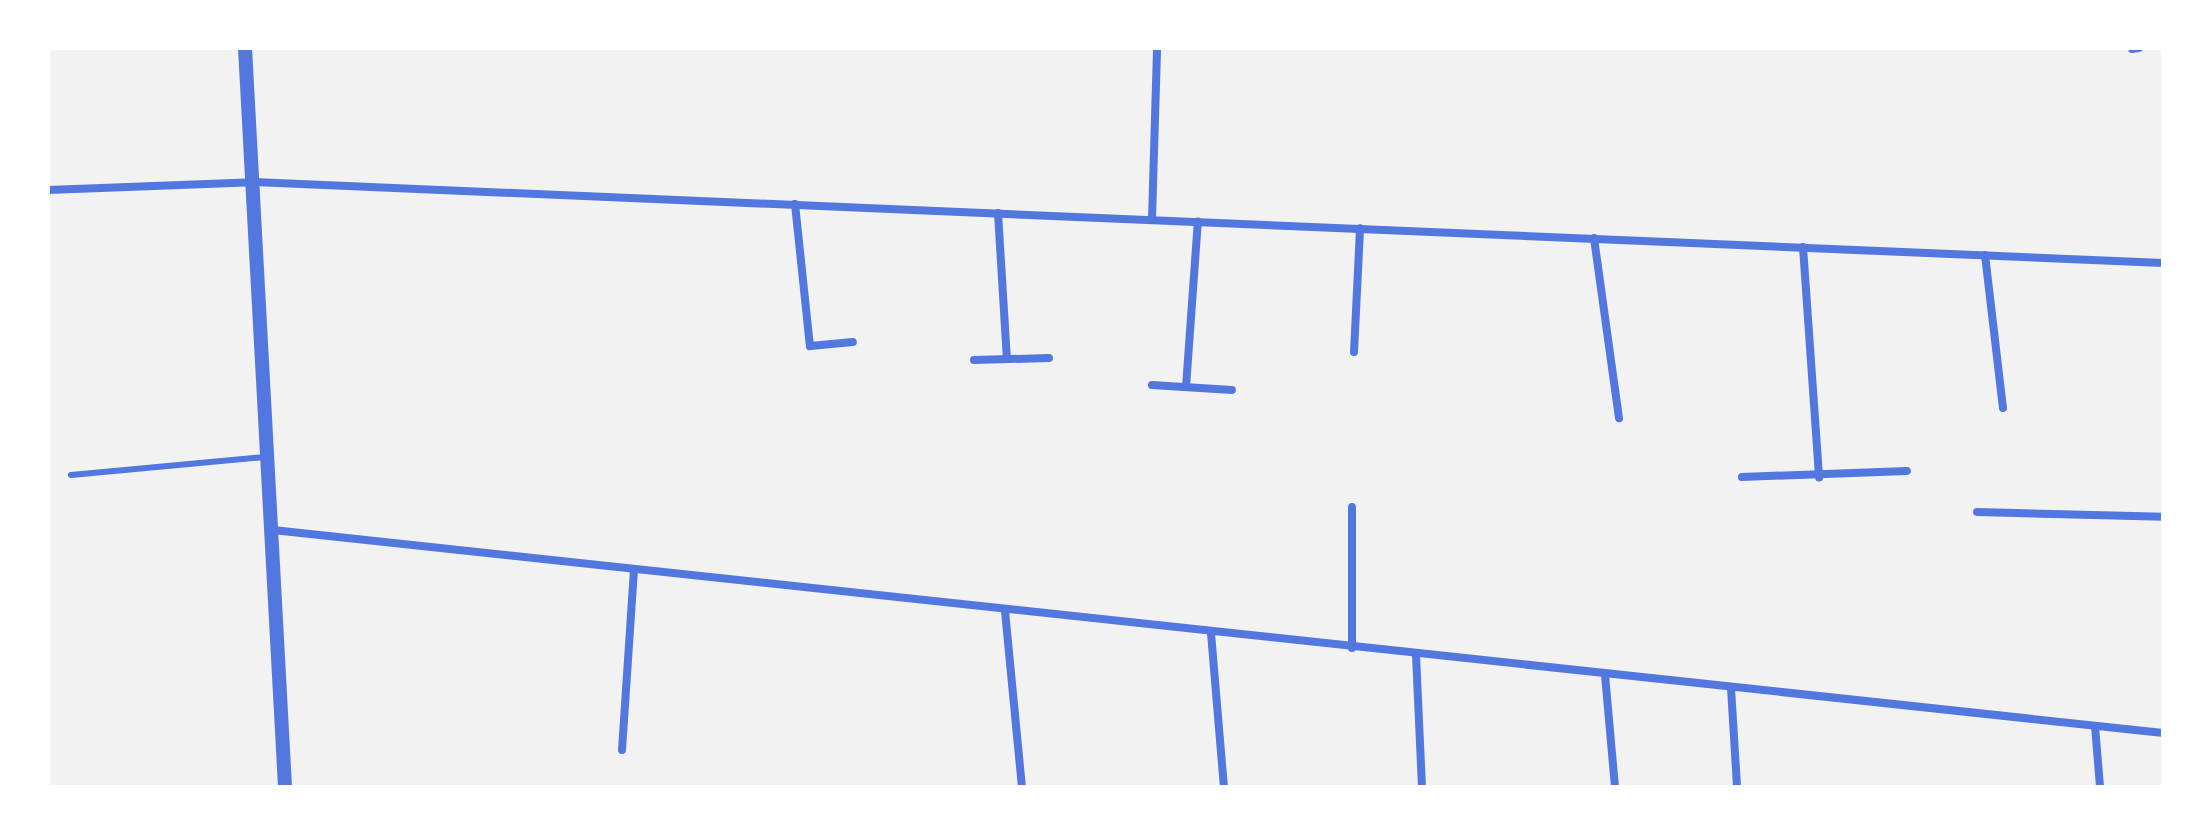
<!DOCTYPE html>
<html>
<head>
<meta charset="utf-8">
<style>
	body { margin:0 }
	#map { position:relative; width:2211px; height:835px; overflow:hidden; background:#f2f2f2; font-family:"Titillium Web",sans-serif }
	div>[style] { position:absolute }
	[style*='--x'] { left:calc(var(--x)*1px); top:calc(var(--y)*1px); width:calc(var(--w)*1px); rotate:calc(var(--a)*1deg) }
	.service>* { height:6px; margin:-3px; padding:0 3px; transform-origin:3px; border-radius:3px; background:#5277de }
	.minor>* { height:8px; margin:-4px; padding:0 4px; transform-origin:4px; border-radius:4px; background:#5277de }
	.tertiary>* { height:14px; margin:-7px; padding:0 7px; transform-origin:7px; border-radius:7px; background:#5277de }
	span { translate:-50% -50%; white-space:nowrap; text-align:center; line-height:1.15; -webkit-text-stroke:8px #fff; paint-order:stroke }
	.frame { position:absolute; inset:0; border:50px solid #fff; pointer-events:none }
</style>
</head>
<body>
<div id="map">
	<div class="service">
		<div style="--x:71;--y:475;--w:196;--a:-5.3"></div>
	</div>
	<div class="minor">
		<div style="--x:2132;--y:49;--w:7;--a:-8"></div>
		<div style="--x:48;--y:190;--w:205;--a:-2.2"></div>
		<div style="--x:253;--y:182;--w:1912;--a:2.43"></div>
		<div style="--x:795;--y:204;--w:143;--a:84"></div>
		<div style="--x:810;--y:346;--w:43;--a:-5.3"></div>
		<div style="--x:998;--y:213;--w:146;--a:86.5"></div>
		<div style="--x:1152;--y:219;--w:171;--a:-88.3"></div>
		<div style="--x:1594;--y:238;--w:182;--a:82.1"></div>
		<div style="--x:1803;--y:247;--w:231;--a:86"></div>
		<div style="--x:1985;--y:255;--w:154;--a:83.3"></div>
		<div style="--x:1354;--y:352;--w:124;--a:-87.2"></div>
		<div style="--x:974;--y:360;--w:75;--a:-1.5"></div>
		<div style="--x:1152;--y:385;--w:80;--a:3.6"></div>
		<div style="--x:1186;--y:387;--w:166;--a:-85.9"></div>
		<div style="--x:1742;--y:477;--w:165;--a:-2.1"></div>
		<div style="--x:1352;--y:507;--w:141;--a:90"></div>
		<div style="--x:1977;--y:512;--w:186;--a:1.5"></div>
		<div style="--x:273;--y:530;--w:1901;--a:6.13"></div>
		<div style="--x:1005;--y:611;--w:177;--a:84.5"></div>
		<div style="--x:1211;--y:633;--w:155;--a:85.2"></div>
		<div style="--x:1416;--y:655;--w:132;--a:87.4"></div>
		<div style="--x:1605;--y:675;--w:112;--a:84.9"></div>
		<div style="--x:1731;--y:688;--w:99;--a:86.5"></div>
		<div style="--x:2095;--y:726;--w:61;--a:85.3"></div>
		<div style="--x:622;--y:750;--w:180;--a:-86.2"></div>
	</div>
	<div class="tertiary">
		<div style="--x:245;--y:48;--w:740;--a:86.9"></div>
	</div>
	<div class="frame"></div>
</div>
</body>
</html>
